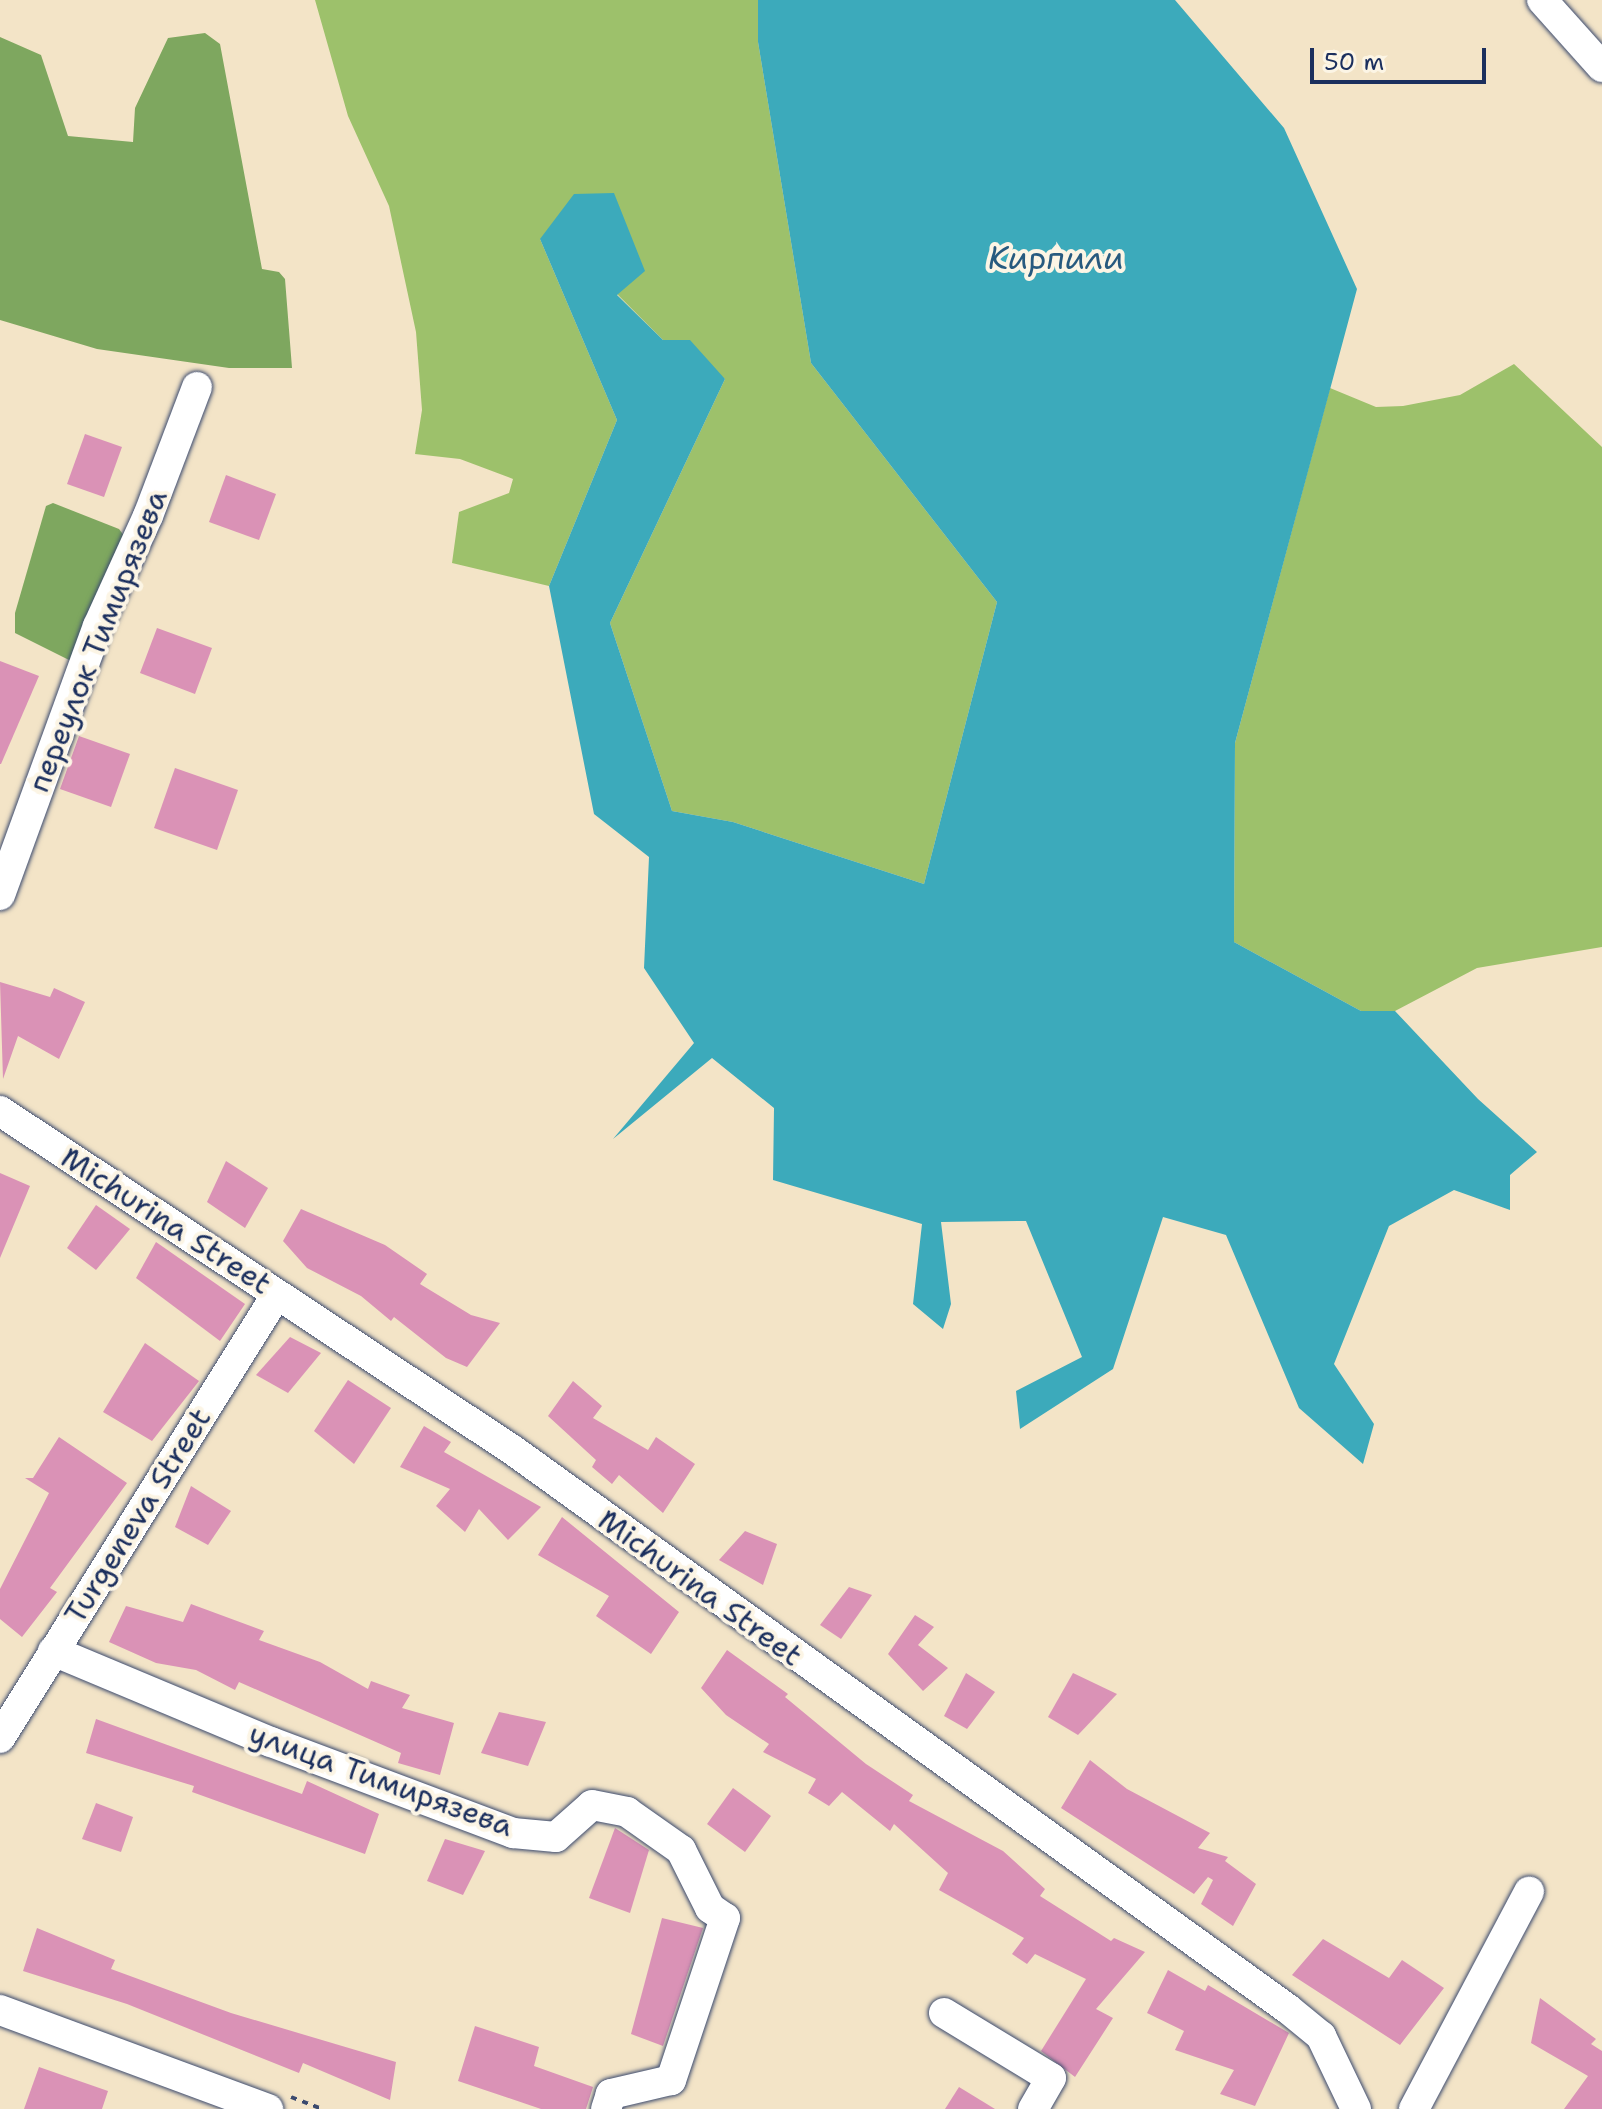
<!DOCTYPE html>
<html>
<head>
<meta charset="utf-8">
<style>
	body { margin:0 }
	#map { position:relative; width:1602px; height:2109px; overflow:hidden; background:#f3e4c7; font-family:"Shantell Sans",sans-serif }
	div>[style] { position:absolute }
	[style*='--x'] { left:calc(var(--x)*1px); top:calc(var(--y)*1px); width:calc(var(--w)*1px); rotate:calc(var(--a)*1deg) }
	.green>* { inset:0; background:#9dc16b }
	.forest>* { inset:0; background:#7ea75f }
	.water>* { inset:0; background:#3caabb }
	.building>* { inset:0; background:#da92b6 }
	.path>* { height:4px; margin-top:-2px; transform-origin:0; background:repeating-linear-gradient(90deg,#3b4a6e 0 6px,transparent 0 12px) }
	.roads { filter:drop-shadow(0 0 2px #3b4a6e) drop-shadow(0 0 2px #3b4a6e) }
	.minor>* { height:30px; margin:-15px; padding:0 15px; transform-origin:15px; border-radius:15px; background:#fff }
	span { translate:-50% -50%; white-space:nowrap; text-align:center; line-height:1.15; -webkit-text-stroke:8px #fcf5e5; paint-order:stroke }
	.street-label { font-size:30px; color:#1b2f5e }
	.water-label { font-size:32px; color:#275a7f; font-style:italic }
	.scale { position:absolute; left:1310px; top:48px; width:176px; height:36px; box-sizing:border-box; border:4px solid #1b2f5e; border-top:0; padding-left:10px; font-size:24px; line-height:28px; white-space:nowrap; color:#1b2f5e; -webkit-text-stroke:6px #fcf5e5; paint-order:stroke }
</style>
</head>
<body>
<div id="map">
	<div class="green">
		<div style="clip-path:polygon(315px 0,758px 0,758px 42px,811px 363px,997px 602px,924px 884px,733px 822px,672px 811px,610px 623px,725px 379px,663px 340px,617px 294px,540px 239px,617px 420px,549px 586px,452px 563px,459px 512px,509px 493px,513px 479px,460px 459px,415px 454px,422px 410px,416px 332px,389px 206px,348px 116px)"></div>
		<div style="clip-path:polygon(1514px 364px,1602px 447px,1602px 947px,1477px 968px,1395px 1011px,1361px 1011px,1234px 942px,1235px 743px,1330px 388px,1376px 407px,1403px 406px,1460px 395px)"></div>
	</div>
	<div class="forest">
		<div style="clip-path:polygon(205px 33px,220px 44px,262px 269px,279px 272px,285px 279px,292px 368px,229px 368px,97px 349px,0 320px,0 37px,41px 55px,68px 136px,133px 142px,135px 108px,168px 38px)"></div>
		<div style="clip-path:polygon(53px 503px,119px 529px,125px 537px,75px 663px,15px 633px,15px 613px,46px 506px)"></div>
	</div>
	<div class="water">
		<div style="clip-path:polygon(758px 0,1175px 0,1284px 128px,1357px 289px,1235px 743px,1234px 942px,1361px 1011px,1395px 1011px,1478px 1099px,1537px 1152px,1510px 1175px,1510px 1210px,1454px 1190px,1389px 1226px,1334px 1364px,1374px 1424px,1363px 1464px,1299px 1408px,1226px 1235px,1163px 1217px,1113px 1369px,1020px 1429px,1016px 1391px,1082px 1357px,1026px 1221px,941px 1222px,951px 1304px,943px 1329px,913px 1304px,922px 1224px,773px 1180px,774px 1108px,712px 1058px,613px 1139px,694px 1043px,644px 968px,649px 857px,594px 814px,549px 586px,617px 420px,540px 239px,574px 194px,614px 193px,645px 271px,617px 295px,663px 340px,690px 340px,725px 379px,610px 623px,672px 811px,733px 822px,924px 884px,997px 602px,811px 363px,758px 42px)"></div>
	</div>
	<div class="building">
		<div style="clip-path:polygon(85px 434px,122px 447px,104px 497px,67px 484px)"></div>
		<div style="clip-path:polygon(226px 475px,276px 494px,259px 540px,209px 522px)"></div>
		<div style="clip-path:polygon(157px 628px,212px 648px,195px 694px,140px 673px)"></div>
		<div style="clip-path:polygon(0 661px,39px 676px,1px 764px,0 764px)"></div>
		<div style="clip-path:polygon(79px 736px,130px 754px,111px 807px,60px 789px)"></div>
		<div style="clip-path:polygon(175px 768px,238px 790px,217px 850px,154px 828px)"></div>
		<div style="clip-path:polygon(0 982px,50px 997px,54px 988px,85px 1002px,59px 1059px,18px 1036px,3px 1079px)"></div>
		<div style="clip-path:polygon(226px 1161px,268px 1188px,245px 1228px,207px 1202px)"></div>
		<div style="clip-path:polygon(0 1173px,30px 1186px,0 1258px)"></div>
		<div style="clip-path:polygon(96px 1205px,130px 1229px,96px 1270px,67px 1248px)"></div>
		<div style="clip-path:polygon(301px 1209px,385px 1245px,427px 1274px,420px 1284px,471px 1315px,500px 1323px,467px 1367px,446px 1358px,394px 1317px,391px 1321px,361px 1296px,307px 1268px,283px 1241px)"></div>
		<div style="clip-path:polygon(156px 1242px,245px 1304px,220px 1341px,136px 1278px)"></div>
		<div style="clip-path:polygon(290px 1337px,321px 1353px,288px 1393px,256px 1375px)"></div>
		<div style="clip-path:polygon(145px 1343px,199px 1381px,152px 1441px,103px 1412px)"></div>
		<div style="clip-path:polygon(348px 1380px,391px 1408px,354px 1464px,314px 1431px)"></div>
		<div style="clip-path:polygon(573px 1381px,602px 1406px,593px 1418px,648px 1450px,656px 1437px,695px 1464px,663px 1513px,619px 1475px,612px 1484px,592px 1467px,596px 1460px,548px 1416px)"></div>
		<div style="clip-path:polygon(424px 1426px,451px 1442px,444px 1452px,541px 1507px,508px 1540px,479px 1509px,465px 1532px,436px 1506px,450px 1489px,400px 1467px)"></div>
		<div style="clip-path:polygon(59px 1437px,127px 1483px,50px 1588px,57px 1592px,22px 1637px,0 1619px,0 1589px,49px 1493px,25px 1478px,33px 1478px)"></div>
		<div style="clip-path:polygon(191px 1486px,231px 1511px,208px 1545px,175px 1527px)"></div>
		<div style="clip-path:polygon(562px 1517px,679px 1612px,651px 1654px,596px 1616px,609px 1596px,538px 1555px)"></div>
		<div style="clip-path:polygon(745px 1531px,777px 1544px,763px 1585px,719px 1560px)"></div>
		<div style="clip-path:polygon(849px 1587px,872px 1595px,841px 1639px,820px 1625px)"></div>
		<div style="clip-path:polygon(191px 1604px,264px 1631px,259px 1640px,320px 1662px,368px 1689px,371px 1681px,410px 1695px,402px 1708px,454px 1723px,440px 1775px,398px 1763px,401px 1753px,239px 1682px,235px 1690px,196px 1670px,156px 1663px,109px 1642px,126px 1606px,183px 1622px)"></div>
		<div style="clip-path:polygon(915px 1615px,934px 1627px,918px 1645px,948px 1668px,923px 1691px,888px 1654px)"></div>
		<div style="clip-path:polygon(727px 1650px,788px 1694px,785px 1697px,866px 1764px,913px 1795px,909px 1801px,1003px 1851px,1045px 1889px,1040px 1896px,1111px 1941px,1114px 1938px,1145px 1952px,1096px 2009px,1113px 2018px,1075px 2077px,1041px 2051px,1086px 1979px,1035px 1954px,1027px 1964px,1012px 1954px,1024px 1938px,939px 1890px,948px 1873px,894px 1824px,890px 1831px,842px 1792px,829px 1806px,808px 1793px,816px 1779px,763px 1752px,769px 1744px,726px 1715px,701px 1688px)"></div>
		<div style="clip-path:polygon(966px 1673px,995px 1692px,967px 1729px,944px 1716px)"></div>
		<div style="clip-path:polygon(1073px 1673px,1117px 1694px,1078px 1735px,1048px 1717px)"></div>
		<div style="clip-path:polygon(499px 1712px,546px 1722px,528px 1766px,481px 1753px)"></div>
		<div style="clip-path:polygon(96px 1719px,302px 1794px,307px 1781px,379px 1814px,365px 1854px,192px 1792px,194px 1786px,86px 1753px)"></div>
		<div style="clip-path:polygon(1090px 1760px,1127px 1789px,1210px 1833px,1198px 1848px,1228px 1857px,1225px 1861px,1256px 1884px,1233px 1926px,1201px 1904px,1213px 1880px,1208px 1877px,1194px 1894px,1061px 1808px)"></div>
		<div style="clip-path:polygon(733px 1788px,771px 1816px,745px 1852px,707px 1824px)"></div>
		<div style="clip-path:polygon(96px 1803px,133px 1817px,121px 1852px,82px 1839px)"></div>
		<div style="clip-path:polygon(615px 1828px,649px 1850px,630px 1913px,589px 1898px)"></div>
		<div style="clip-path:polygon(445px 1839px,485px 1851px,463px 1895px,427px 1881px)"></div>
		<div style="clip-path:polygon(662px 1918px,703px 1928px,663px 2046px,631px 2034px)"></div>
		<div style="clip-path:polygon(37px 1928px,115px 1960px,111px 1969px,231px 2013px,396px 2062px,390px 2100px,303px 2063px,299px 2073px,127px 2004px,23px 1971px)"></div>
		<div style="clip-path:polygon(1323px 1939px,1389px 1978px,1402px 1960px,1444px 1988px,1400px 2045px,1292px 1975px)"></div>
		<div style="clip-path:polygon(1168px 1970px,1205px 1991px,1208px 1985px,1289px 2033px,1255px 2106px,1220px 2094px,1234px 2070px,1175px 2050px,1184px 2031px,1147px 2013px)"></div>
		<div style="clip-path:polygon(1540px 1998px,1596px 2039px,1591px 2044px,1602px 2051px,1602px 2109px,1564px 2109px,1588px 2076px,1531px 2043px)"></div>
		<div style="clip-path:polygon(475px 2026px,539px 2047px,534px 2066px,593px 2087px,586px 2109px,541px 2109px,458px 2081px)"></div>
		<div style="clip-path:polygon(39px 2067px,108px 2091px,102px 2109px,24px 2109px)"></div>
		<div style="clip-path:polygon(959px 2087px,995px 2109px,945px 2109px)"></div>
	</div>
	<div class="path">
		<div style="--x:291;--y:2097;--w:33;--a:21"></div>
	</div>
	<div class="roads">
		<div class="minor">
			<div style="--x:1542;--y:0;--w:90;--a:48.2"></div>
			<div style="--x:0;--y:895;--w:286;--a:-70"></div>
			<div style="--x:98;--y:626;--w:121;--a:-65.6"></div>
			<div style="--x:148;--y:516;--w:138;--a:-69.2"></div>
			<div style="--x:0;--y:1111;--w:616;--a:33.48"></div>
			<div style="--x:514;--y:1451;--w:954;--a:35.79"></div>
			<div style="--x:1288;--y:2009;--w:43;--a:39.3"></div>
			<div style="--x:1321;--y:2036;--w:81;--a:64.4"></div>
			<div style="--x:53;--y:1651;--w:236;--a:22.7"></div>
			<div style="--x:271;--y:1742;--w:259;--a:20.6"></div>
			<div style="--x:513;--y:1833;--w:43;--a:5.3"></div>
			<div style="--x:556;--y:1837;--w:48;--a:-41.6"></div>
			<div style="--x:592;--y:1805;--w:36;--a:11"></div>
			<div style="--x:627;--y:1812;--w:66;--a:35.1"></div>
			<div style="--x:681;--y:1850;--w:65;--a:63.4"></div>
			<div style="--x:710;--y:1908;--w:18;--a:34"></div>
			<div style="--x:725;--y:1918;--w:171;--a:108.4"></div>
			<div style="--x:671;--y:2080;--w:62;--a:166.9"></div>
			<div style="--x:611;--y:2094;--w:16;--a:108"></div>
			<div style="--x:0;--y:1738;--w:523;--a:-58.04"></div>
			<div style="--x:0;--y:2010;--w:286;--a:20.3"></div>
			<div style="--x:944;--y:2013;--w:125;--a:31.3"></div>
			<div style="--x:1051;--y:2078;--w:36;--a:120"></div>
			<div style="--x:1414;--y:2109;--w:246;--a:-62.1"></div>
		</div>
	</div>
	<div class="street-label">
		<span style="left:98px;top:641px;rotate:-68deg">переулок Тимирязева</span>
		<span style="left:166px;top:1221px;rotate:33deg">Michurina Street</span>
		<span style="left:138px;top:1516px;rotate:-58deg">Turgeneva Street</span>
		<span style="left:700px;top:1588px;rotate:36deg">Michurina Street</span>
		<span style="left:381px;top:1780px;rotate:20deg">улица Тимирязева</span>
	</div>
	<div class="water-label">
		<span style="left:1056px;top:258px">Кирпили</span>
	</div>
	<div class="scale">50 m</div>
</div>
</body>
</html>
